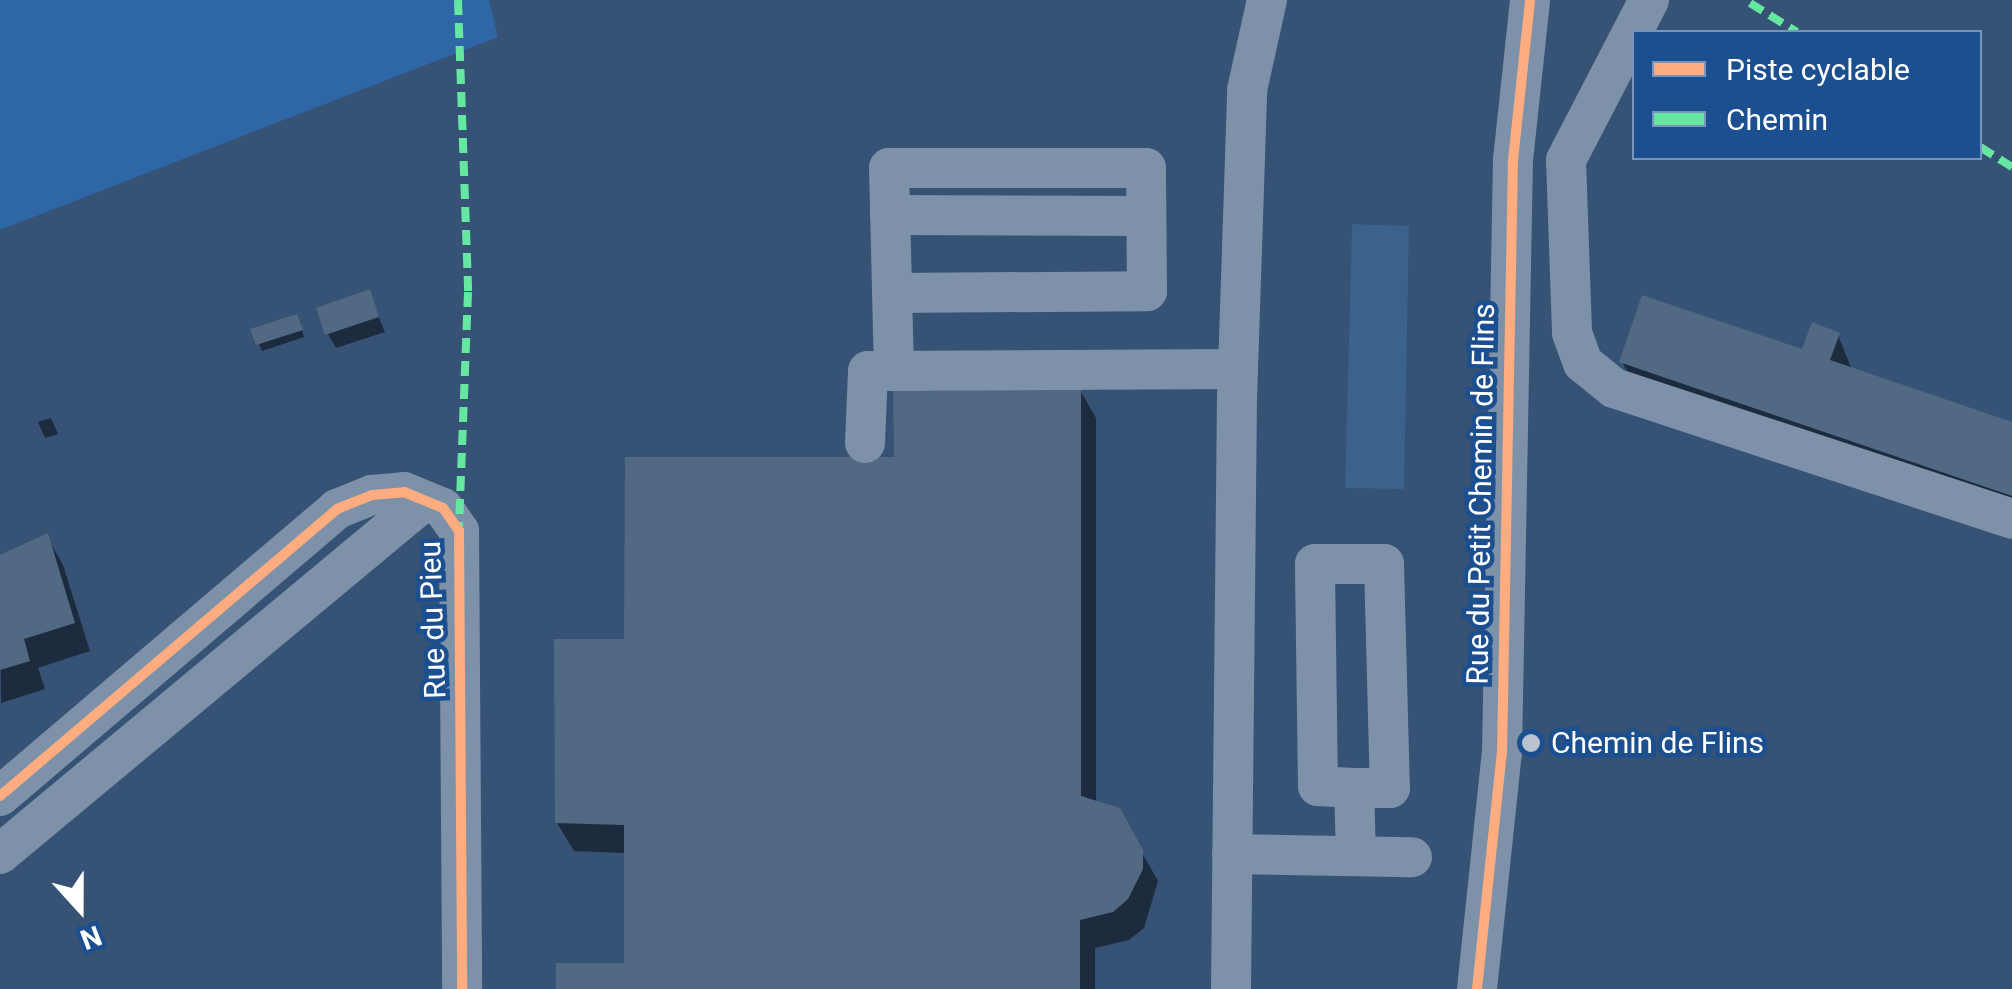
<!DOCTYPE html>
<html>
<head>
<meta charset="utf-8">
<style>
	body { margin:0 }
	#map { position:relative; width:2012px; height:989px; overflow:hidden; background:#365274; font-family:Roboto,sans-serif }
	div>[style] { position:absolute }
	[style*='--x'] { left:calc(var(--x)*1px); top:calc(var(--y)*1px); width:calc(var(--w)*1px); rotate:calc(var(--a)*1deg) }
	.green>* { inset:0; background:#2f66a5 }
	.water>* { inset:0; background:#3b618d }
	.shadow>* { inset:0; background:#0007 }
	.building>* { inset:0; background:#526984 }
	.minor>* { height:40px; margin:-20px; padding:0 20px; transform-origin:20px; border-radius:20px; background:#7d92a8 }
	.quiet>* { height:8px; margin-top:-4px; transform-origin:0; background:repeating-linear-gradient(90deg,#66e7a1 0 15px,transparent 0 23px) }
	.cycleway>* { height:10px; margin:-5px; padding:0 5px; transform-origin:5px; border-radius:5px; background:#ffac80 }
	.dots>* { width:28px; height:28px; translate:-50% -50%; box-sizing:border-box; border:5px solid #1b4f8f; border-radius:50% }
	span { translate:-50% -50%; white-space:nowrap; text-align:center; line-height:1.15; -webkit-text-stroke:9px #1b4f8f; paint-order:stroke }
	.street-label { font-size:30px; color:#fff }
	.poi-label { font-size:30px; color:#fff }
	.left { translate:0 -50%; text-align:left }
	.legend { position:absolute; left:1632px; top:30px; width:350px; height:130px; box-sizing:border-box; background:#1b4f8f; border:2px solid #7695bc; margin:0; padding:12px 18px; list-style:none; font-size:30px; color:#fff }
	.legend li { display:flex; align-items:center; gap:20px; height:50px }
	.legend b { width:50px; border:2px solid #7695bc }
	.north { position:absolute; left:30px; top:859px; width:100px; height:100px; -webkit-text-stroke:8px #1b4f8f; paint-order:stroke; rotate:159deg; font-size:28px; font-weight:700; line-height:40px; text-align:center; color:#fff }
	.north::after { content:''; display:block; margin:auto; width:35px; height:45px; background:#fff; clip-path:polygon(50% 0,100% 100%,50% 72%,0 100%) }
</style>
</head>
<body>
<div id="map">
	<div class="green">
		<div style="clip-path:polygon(0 0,489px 0,498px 37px,0 230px)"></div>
	</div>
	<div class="water">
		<div style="clip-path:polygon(1352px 224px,1409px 226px,1404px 489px,1345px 488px)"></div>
	</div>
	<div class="shadow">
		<div style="clip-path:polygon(368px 292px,385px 332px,336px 348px,328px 334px)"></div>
		<div style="clip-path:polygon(300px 323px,304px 337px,262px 351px,253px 330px)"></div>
		<div style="clip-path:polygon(1838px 335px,1852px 370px,2012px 424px,2012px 518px,1635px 384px,1622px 362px,1808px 354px)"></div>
		<div style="clip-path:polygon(1080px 390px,1096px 418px,1096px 803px,1118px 810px,1158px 881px,1144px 928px,1129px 940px,1095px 948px,1095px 989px,558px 989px,626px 966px,626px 853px,574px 851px,557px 823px,626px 642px,897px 460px)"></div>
		<div style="clip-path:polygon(51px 418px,58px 434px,45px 438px,38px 422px)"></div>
		<div style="clip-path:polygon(47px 537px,63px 565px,90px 651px,38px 668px,45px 689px,1px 703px,0 557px)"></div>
	</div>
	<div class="building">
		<div style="clip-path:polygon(370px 289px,379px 317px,325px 335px,316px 308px)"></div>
		<div style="clip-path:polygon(1642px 295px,1802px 349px,1812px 322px,1840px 333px,1830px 360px,2012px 422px,2012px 496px,1619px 362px)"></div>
		<div style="clip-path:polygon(297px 314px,303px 330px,256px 345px,250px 329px)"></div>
		<div style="clip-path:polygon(893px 387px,1081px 387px,1081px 796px,1120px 808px,1143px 850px,1143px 869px,1128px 899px,1113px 912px,1080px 920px,1080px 989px,556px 989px,556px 963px,624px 963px,624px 825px,555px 823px,554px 639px,624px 639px,625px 457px,894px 457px)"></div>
		<div style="clip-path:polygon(48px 533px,75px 623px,24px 639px,30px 661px,0 670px,0 555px)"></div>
	</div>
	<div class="minor">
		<div style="--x:1649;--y:0;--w:180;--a:117.4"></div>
		<div style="--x:1566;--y:160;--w:173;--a:88"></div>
		<div style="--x:1572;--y:333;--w:32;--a:70"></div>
		<div style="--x:1583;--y:363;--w:40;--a:39"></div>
		<div style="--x:1614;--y:388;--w:419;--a:18.2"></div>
		<div style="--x:890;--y:215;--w:256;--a:0.2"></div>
		<div style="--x:892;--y:293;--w:255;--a:-0.4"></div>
		<div style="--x:1147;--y:291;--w:123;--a:-90.5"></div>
		<div style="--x:1146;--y:168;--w:257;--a:180"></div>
		<div style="--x:889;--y:168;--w:203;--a:88.6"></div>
		<div style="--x:865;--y:443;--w:72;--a:-87.6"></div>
		<div style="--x:868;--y:371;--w:370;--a:-0.3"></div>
		<div style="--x:1354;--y:788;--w:36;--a:-177"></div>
		<div style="--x:1318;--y:786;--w:222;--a:-90.8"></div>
		<div style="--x:1315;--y:564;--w:69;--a:0"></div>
		<div style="--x:1384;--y:564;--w:224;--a:88.5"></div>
		<div style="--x:1390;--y:788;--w:36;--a:180"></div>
		<div style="--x:1354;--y:788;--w:68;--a:88.3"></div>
		<div style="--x:0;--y:796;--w:443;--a:-40.4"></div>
		<div style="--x:337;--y:509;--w:38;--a:-22"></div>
		<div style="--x:372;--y:495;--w:32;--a:-5"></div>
		<div style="--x:404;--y:492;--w:42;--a:22.3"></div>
		<div style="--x:443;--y:508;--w:28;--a:55"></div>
		<div style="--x:459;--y:531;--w:458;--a:89.6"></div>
		<div style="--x:0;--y:854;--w:552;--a:-39.78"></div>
		<div style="--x:1232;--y:854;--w:180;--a:1"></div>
		<div style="--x:1231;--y:989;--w:590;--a:-89.42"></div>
		<div style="--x:1237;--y:399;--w:309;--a:-88.1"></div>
		<div style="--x:1247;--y:90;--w:92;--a:-77.5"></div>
		<div style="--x:1477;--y:989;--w:237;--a:-84"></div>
		<div style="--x:1502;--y:753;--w:593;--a:-88.94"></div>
		<div style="--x:1513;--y:160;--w:161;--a:-83.9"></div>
	</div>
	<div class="quiet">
		<div style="--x:458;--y:0;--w:292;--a:88"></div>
		<div style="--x:468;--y:292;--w:239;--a:92.2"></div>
		<div style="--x:1750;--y:3;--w:55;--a:31.7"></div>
		<div style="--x:1980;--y:147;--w:38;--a:32"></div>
	</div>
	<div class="cycleway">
		<div style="--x:0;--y:796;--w:443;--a:-40.4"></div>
		<div style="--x:337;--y:509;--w:38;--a:-22"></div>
		<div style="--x:372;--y:495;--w:32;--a:-5"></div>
		<div style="--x:404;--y:492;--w:42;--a:22.3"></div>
		<div style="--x:443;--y:508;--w:28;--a:55"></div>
		<div style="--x:459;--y:531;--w:458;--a:89.6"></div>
		<div style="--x:1477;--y:989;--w:237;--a:-84"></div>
		<div style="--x:1502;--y:753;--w:593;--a:-88.94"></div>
		<div style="--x:1513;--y:160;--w:161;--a:-83.9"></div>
	</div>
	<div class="dots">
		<div style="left:1531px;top:743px;background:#b9c2ce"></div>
	</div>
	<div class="street-label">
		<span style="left:1481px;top:494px;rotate:-89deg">Rue du Petit Chemin de Flins</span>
		<span style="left:433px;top:620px;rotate:-92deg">Rue du Pieu</span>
	</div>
	<div class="poi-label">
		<span class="left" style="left:1551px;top:743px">Chemin de Flins</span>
	</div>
	<ul class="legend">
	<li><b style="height:12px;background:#ffac80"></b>Piste cyclable</li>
	<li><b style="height:12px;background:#66e7a1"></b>Chemin</li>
	</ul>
	<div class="north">N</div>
</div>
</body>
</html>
